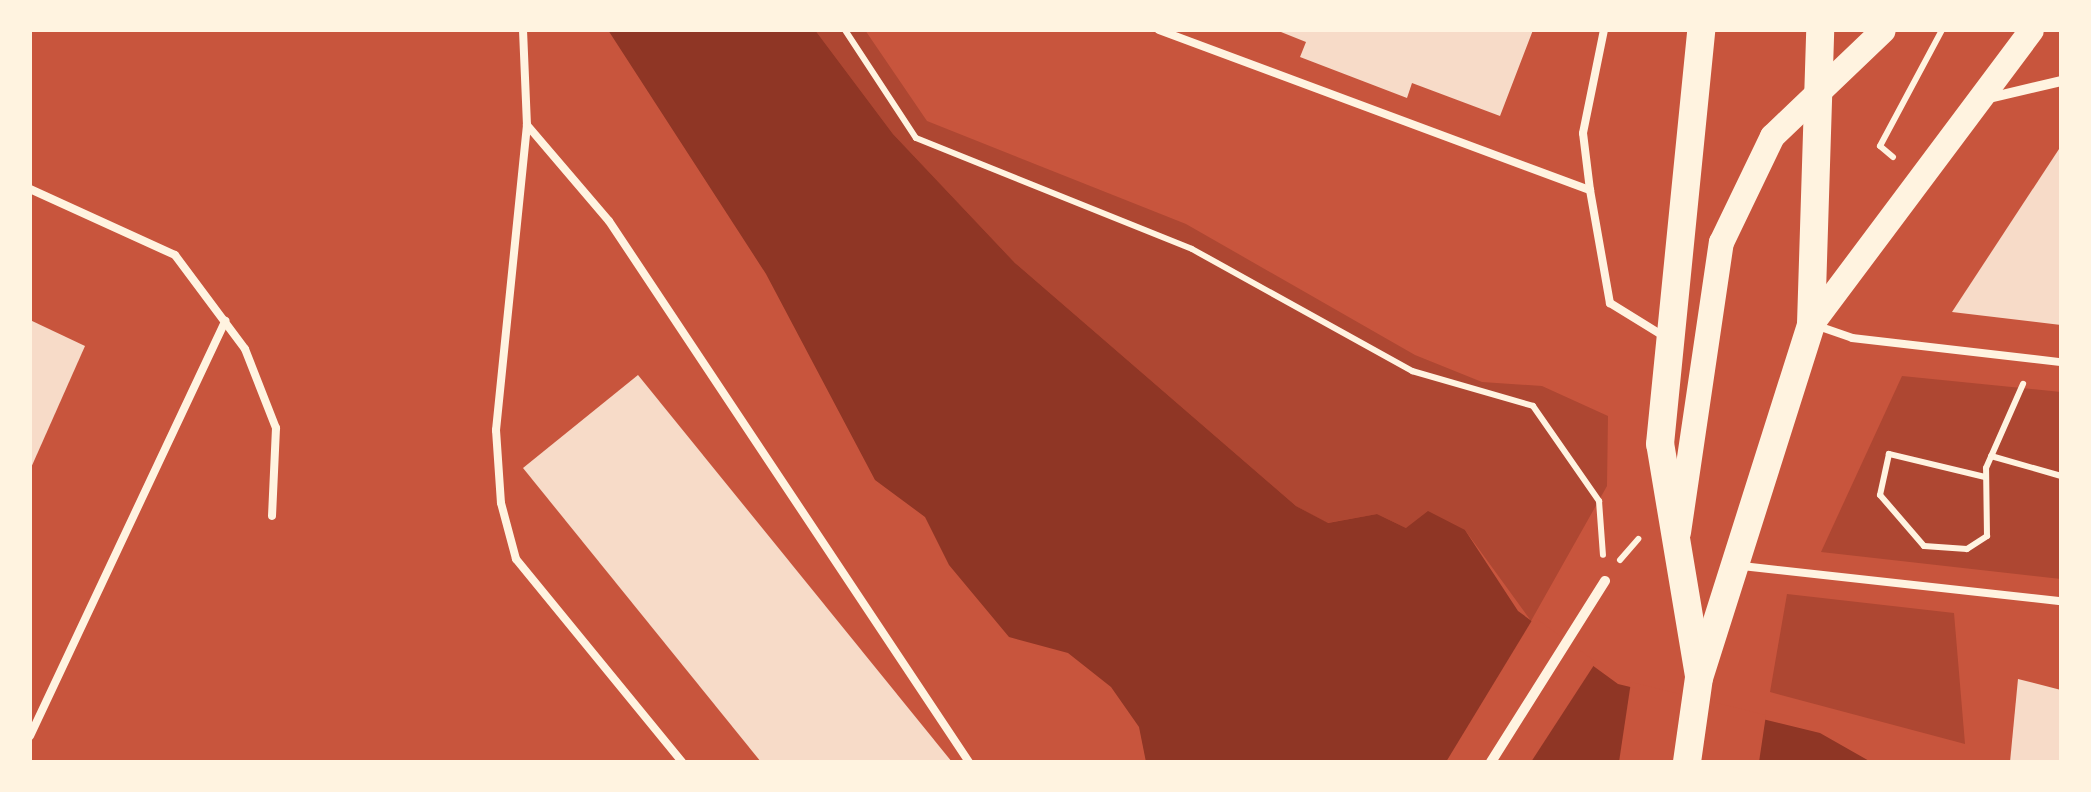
<!DOCTYPE html>
<html>
<head>
<meta charset="utf-8">
<style>
	body { margin:0 }
	#map { position:relative; width:2091px; height:792px; overflow:hidden; background:#c8553d; font-family:"Space Grotesk",sans-serif }
	div>[style] { position:absolute }
	[style*='--x'] { left:calc(var(--x)*1px); top:calc(var(--y)*1px); width:calc(var(--w)*1px); rotate:calc(var(--a)*1deg) }
	.green>* { inset:0; background:#ae4732 }
	.water>* { inset:0; background:#8f3625 }
	.pier>* { inset:0; background:#c8553d }
	.building>* { inset:0; background:#f7dbc8 }
	.path>* { height:6px; margin:-3px; padding:0 3px; transform-origin:3px; border-radius:3px; background:#fff3e0 }
	.service>* { height:8px; margin:-4px; padding:0 4px; transform-origin:4px; border-radius:4px; background:#fff3e0 }
	.minor>* { height:10px; margin:-5px; padding:0 5px; transform-origin:5px; border-radius:5px; background:#fff3e0 }
	.primary>* { height:25px; margin:-12.5px; padding:0 12.5px; transform-origin:12.5px; border-radius:12.5px; background:#fff3e0 }
	.trunk>* { height:28px; margin:-14px; padding:0 14px; transform-origin:14px; border-radius:14px; background:#fff3e0 }
	span { translate:-50% -50%; white-space:nowrap; text-align:center; line-height:1.15; -webkit-text-stroke:8px #fff3e0; paint-order:stroke }
	.frame { position:absolute; inset:0; border:32px solid #fff3e0; pointer-events:none }
</style>
</head>
<body>
<div id="map">
	<div class="green">
		<div style="clip-path:polygon(815px 30px,865px 30px,927px 121px,1186px 224px,1415px 355px,1482px 382px,1542px 386px,1608px 416px,1607px 486px,1531px 621px,1465px 530px,1406px 528px,1377px 514px,1327px 523px,1296px 506px,1015px 263px,893px 134px)"></div>
		<div style="clip-path:polygon(1902px 376px,2061px 392px,2061px 579px,1821px 552px)"></div>
		<div style="clip-path:polygon(1787px 594px,1954px 613px,1965px 744px,1770px 692px)"></div>
	</div>
	<div class="water">
		<div style="clip-path:polygon(608px 30px,815px 30px,893px 134px,1015px 263px,1296px 506px,1328px 523px,1377px 514px,1406px 528px,1428px 511px,1465px 530px,1518px 611px,1618px 684px,1820px 733px,1871px 762px,1146px 762px,1139px 727px,1111px 687px,1068px 653px,1009px 637px,949px 565px,925px 517px,875px 480px,766px 274px)"></div>
	</div>
	<div class="pier">
		<div style="clip-path:polygon(1534px 617px,1596px 662px,1531px 762px,1446px 762px)"></div>
		<div style="clip-path:polygon(1631px 682px,1766px 715px,1759px 762px,1619px 762px)"></div>
	</div>
	<div class="building">
		<div style="clip-path:polygon(1276px 30px,1533px 30px,1500px 116px,1412px 83px,1407px 98px,1300px 57px,1306px 42px)"></div>
		<div style="clip-path:polygon(2061px 146px,2061px 325px,1952px 312px)"></div>
		<div style="clip-path:polygon(30px 320px,85px 346px,30px 470px)"></div>
		<div style="clip-path:polygon(638px 375px,952px 762px,761px 762px,523px 468px)"></div>
		<div style="clip-path:polygon(2018px 679px,2061px 690px,2061px 762px,2010px 762px)"></div>
	</div>
	<div class="path">
		<div style="--x:845;--y:30;--w:129;--a:56.7"></div>
		<div style="--x:916;--y:138;--w:297;--a:21.9"></div>
		<div style="--x:1192;--y:249;--w:252;--a:29"></div>
		<div style="--x:1412;--y:371;--w:126;--a:16.1"></div>
		<div style="--x:1533;--y:406;--w:116;--a:55.2"></div>
		<div style="--x:1599;--y:501;--w:54;--a:85.8"></div>
		<div style="--x:1893;--y:157;--w:17;--a:-140"></div>
		<div style="--x:1880;--y:146;--w:132;--a:-61.9"></div>
		<div style="--x:1991;--y:456;--w:73;--a:15.9"></div>
		<div style="--x:1985;--y:477;--w:99;--a:-166.5"></div>
		<div style="--x:1889;--y:454;--w:42;--a:102.4"></div>
		<div style="--x:1880;--y:495;--w:67;--a:49.2"></div>
		<div style="--x:1924;--y:546;--w:43;--a:4"></div>
		<div style="--x:1967;--y:549;--w:24;--a:-33"></div>
		<div style="--x:1987;--y:536;--w:68;--a:-90.8"></div>
		<div style="--x:1986;--y:468;--w:92;--a:-66.2"></div>
		<div style="--x:1620;--y:560;--w:28;--a:-49"></div>
	</div>
	<div class="service">
		<div style="--x:523;--y:30;--w:95;--a:87.6"></div>
		<div style="--x:527;--y:125;--w:307;--a:95.8"></div>
		<div style="--x:496;--y:430;--w:73;--a:86.1"></div>
		<div style="--x:501;--y:503;--w:58;--a:75"></div>
		<div style="--x:516;--y:559;--w:262;--a:50.7"></div>
		<div style="--x:1159;--y:30;--w:460;--a:20.4"></div>
		<div style="--x:1590;--y:190;--w:115;--a:80"></div>
		<div style="--x:1610;--y:303;--w:65;--a:31.7"></div>
		<div style="--x:527;--y:125;--w:126;--a:49.5"></div>
		<div style="--x:609;--y:221;--w:650;--a:56.36"></div>
		<div style="--x:30;--y:189;--w:159;--a:24.5"></div>
		<div style="--x:175;--y:255;--w:117;--a:53.3"></div>
		<div style="--x:245;--y:349;--w:85;--a:68.6"></div>
		<div style="--x:276;--y:428;--w:88;--a:92.6"></div>
		<div style="--x:1590;--y:190;--w:57;--a:-97"></div>
		<div style="--x:1583;--y:133;--w:105;--a:-78.5"></div>
		<div style="--x:1815;--y:325;--w:39;--a:19"></div>
		<div style="--x:1852;--y:338;--w:210;--a:6.6"></div>
		<div style="--x:1742;--y:566;--w:321;--a:6.3"></div>
		<div style="--x:30;--y:736;--w:459;--a:-64.8"></div>
	</div>
	<div class="minor">
		<div style="--x:1985;--y:99;--w:78;--a:-13.3"></div>
		<div style="--x:1491;--y:762;--w:214;--a:-57.8"></div>
	</div>
	<div class="primary">
		<div style="--x:1811;--y:324;--w:367;--a:-53.2"></div>
		<div style="--x:1678;--y:532;--w:293;--a:-81.6"></div>
		<div style="--x:1721;--y:242;--w:118;--a:-64.3"></div>
		<div style="--x:1772;--y:136;--w:153;--a:-43.7"></div>
	</div>
	<div class="trunk">
		<div style="--x:1699;--y:676;--w:235;--a:-99.5"></div>
		<div style="--x:1660;--y:444;--w:416;--a:-84.3"></div>
		<div style="--x:1687;--y:762;--w:85;--a:-81.9"></div>
		<div style="--x:1699;--y:678;--w:371;--a:-72.4"></div>
		<div style="--x:1811;--y:324;--w:294;--a:-88.2"></div>
	</div>
	<div class="frame"></div>
</div>
</body>
</html>
